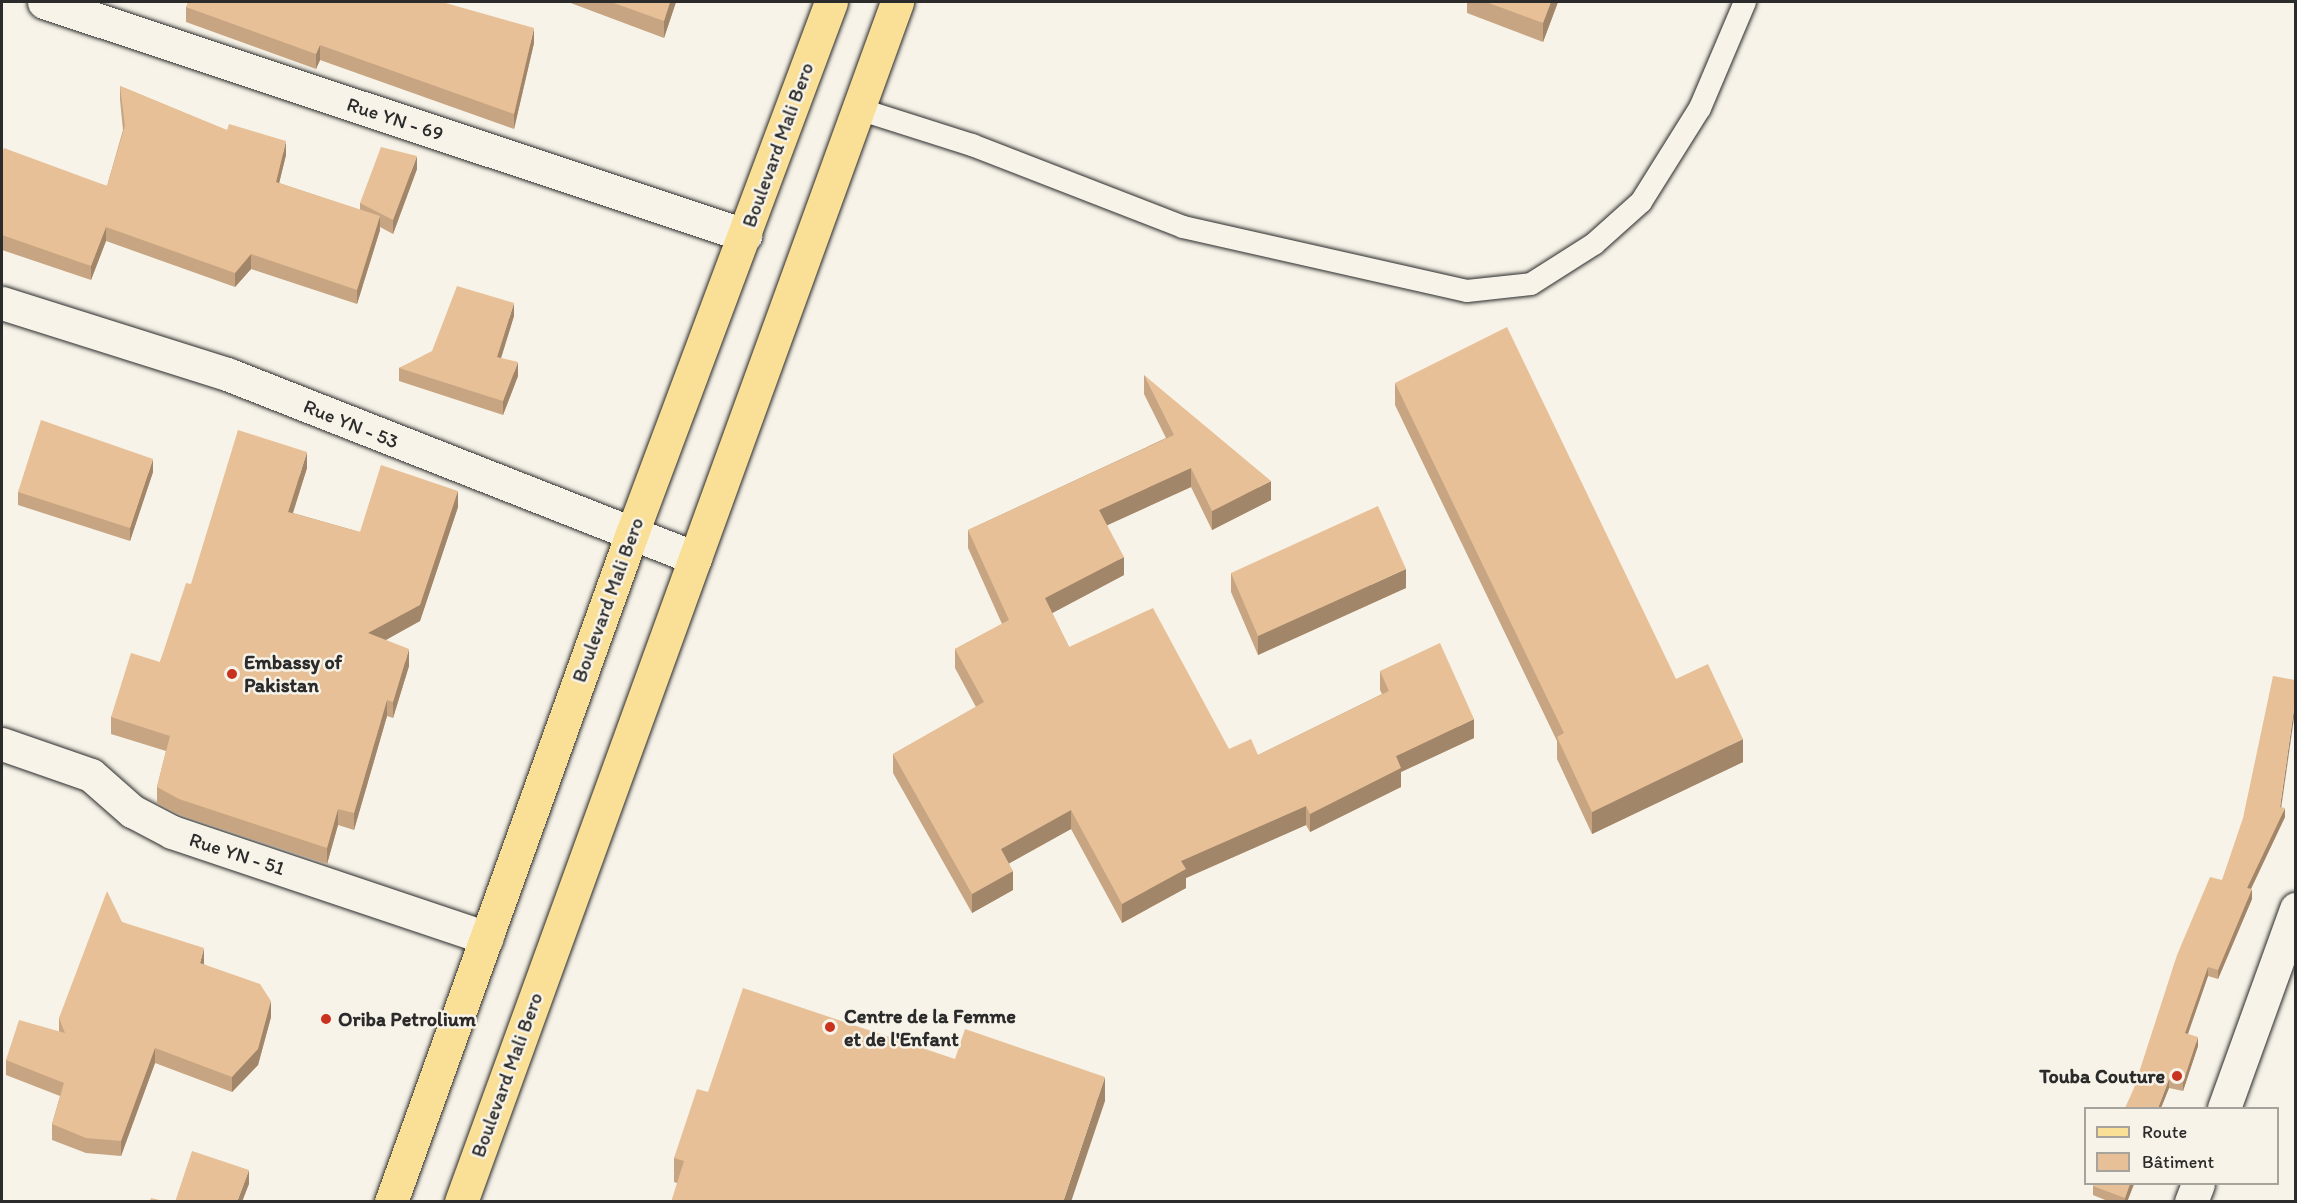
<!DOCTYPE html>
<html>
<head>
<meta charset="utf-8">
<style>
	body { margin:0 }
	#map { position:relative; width:2297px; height:1203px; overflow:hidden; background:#f7f3e8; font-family:Itim,sans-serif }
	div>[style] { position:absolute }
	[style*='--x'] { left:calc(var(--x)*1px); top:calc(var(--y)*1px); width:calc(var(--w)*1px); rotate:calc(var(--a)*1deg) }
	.roads { filter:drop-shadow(0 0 2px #2b2b2b) drop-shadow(0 0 2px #2b2b2b) }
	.service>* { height:22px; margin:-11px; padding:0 11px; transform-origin:11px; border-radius:11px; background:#f7f3e8 }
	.minor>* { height:33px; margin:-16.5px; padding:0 16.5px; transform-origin:16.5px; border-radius:16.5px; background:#f7f3e8 }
	.tertiary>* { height:33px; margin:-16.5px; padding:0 16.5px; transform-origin:16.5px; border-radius:16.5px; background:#f7f3e8 }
	.primary>* { height:33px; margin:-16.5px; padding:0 16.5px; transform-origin:16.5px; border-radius:16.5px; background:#fadf96 }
	.wall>* { inset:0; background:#c7a582 }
	.shaded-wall>* { inset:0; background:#a2866a }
	.building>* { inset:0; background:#e7c097 }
	.dots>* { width:16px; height:16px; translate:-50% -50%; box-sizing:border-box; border:3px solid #f7f3e8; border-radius:50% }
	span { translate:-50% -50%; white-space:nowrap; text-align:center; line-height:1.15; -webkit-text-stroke:5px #f7f3e8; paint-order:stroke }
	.street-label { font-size:20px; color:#2b2b2b }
	.poi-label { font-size:20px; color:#2b2b2b; font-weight:700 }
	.left { translate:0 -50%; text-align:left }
	.right { translate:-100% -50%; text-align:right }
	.frame { position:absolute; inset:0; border:3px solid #2b2b2b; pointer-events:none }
	.legend { position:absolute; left:2084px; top:1107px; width:195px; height:78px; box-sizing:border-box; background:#f7f3e8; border:2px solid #a5a39c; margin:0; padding:8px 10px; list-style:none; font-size:18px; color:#2b2b2b }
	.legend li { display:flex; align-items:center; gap:12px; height:30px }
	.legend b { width:30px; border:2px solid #a5a39c }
</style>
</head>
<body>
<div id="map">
	<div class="roads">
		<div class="service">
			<div style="--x:859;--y:109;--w:119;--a:17.7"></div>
			<div style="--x:972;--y:145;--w:226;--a:21.2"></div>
			<div style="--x:1183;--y:227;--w:291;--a:12.7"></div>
			<div style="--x:1467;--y:291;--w:64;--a:-6.2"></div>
			<div style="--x:1531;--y:284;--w:75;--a:-32.4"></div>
			<div style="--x:1594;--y:244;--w:63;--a:-41.8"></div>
			<div style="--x:1641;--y:202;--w:111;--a:-57.9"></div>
			<div style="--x:1700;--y:108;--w:115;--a:-67"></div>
		</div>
		<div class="minor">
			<div style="--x:44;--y:2;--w:739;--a:18.39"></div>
			<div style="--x:2;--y:303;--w:236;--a:17.5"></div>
			<div style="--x:227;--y:374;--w:503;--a:21.46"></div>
			<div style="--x:2;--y:744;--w:94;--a:19.2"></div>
			<div style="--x:91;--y:775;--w:55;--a:41.3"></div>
			<div style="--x:132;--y:811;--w:45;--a:27.7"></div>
			<div style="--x:172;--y:832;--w:332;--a:18.6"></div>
		</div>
		<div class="tertiary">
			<div style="--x:2224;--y:1108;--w:212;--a:-70.1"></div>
			<div style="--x:2191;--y:1202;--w:19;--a:-69"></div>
		</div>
		<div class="primary">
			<div style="--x:391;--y:1202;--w:708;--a:-70.18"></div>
			<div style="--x:631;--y:536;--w:570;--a:-69.47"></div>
			<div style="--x:461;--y:1202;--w:1277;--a:-70.03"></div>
		</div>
	</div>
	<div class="wall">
		<div style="clip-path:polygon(568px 2px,676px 2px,664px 38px)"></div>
		<div style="clip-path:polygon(1467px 2px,1558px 2px,1543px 42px,1467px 13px)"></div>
		<div style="clip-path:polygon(186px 7px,534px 43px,514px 129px,320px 60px,316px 69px,186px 22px)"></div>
		<div style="clip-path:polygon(120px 86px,286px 155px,279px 183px,360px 210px,360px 203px,417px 169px,393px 234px,380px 227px,380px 230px,357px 304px,251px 269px,235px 287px,106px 241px,91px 280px,2px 250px,2px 153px,107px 186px,123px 130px,120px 100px)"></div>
		<div style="clip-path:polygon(514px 316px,501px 358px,518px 376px,503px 415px,399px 381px,399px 368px)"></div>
		<div style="clip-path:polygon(1144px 375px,1271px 500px,1212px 530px,1191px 487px,1107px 525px,1124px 575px,1052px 613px,1069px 647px,1229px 749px,1258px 755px,1382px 694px,1380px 690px,1380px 671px,1474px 738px,1401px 772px,1401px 787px,1310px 832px,1306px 825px,1186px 878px,1186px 888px,1122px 923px,1071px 829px,1009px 863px,1013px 890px,972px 913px,893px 773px,893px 754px,976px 707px,955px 668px,955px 649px,1002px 624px,968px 548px,968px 530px,1166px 438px,1144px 394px)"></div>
		<div style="clip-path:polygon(1395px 383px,1676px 679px,1743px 762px,1592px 834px,1557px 759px,1557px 741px,1395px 405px)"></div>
		<div style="clip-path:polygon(307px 468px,293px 513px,360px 532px,458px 507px,420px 621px,385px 640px,409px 666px,393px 718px,387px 716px,354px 830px,338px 825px,327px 864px,179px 815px,157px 803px,157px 787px,166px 751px,111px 734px,111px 717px,160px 662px,191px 584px)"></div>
		<div style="clip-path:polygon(153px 472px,130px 541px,18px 505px,18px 492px)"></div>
		<div style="clip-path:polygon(1231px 573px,1406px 588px,1258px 655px,1231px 592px)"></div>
		<div style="clip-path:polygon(2281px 807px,2285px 817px,2251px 889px,2252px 899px,2218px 979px,2208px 976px,2188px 1034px,2198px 1046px,2183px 1091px,2169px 1088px,2161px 1108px,2222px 880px)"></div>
		<div style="clip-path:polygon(122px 922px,204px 964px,271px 1017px,258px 1065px,232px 1092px,155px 1063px,121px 1156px,86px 1153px,52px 1140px,52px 1124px,60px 1096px,6px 1075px,6px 1060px,59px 1032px,59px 1018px)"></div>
		<div style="clip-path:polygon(955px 1059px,1105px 1101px,677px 1183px,674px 1182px,674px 1158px,708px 1092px)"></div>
		<div style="clip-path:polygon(2094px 1184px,2134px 1184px,2127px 1202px,2110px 1202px,2093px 1195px,2093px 1186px)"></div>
	</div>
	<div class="shaded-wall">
		<div style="clip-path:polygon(670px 2px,676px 2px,664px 38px,664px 21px)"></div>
		<div style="clip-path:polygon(1551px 2px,1558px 2px,1543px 42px,1543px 23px)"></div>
		<div style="clip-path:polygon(534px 28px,534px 43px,514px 129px,514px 114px)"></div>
		<div style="clip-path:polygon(320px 45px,320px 60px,316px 69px,316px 54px)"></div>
		<div style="clip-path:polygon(286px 141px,286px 155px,276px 196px,276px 182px)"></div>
		<div style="clip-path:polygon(417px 156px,417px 169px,393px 234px,393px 220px)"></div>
		<div style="clip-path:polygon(380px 216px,380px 230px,357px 304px,357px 290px)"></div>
		<div style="clip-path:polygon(106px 227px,106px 241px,91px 280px,91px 266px)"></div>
		<div style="clip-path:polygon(251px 254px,251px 269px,235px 287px,235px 273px)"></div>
		<div style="clip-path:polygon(514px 303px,514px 316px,497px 371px,497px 357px)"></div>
		<div style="clip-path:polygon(518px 362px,518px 376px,503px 415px,503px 401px)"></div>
		<div style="clip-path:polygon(307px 452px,307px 468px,288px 528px,288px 512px)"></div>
		<div style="clip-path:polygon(153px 459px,153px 472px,130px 541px,130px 528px)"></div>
		<div style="clip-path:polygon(1191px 468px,1191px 487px,1099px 529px,1099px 510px)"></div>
		<div style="clip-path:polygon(1271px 481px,1271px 500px,1212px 530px,1212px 511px)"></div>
		<div style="clip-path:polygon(458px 491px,458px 507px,420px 621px,368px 650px,368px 633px)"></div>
		<div style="clip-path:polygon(1124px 557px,1124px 575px,1045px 617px,1045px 598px)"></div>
		<div style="clip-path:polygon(1406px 569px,1406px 588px,1258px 655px,1258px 636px)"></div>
		<div style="clip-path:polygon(409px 649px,409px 666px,393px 718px,393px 702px)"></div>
		<div style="clip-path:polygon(387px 700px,387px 716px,354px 830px,354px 813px)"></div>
		<div style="clip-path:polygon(2295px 702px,2295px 711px,2280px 816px,2280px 807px)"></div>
		<div style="clip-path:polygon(1474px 719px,1474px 738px,1401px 772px,1401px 787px,1310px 832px,1310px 814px,1396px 756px)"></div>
		<div style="clip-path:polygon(1743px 739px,1743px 762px,1592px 834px,1592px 812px)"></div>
		<div style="clip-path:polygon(1306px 806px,1306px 825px,1186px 878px,1186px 888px,1122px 923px,1122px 904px,1181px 861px)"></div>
		<div style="clip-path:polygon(2285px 808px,2285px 817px,2247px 897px,2247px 888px)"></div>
		<div style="clip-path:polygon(338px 809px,338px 825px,327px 864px,327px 848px)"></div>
		<div style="clip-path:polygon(1071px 810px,1071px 829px,1001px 868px,1001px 849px)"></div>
		<div style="clip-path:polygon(1013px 871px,1013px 890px,972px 913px,972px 894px)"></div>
		<div style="clip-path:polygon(2252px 889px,2252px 899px,2218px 979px,2218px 970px)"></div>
		<div style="clip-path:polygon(204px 948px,204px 963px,200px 978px,200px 963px)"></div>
		<div style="clip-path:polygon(2208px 967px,2208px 976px,2185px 1042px,2185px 1033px)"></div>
		<div style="clip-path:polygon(271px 1001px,271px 1017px,258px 1065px,232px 1092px,232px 1077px)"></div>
		<div style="clip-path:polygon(2198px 1037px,2198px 1046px,2183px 1091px,2183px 1082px)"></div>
		<div style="clip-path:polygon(155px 1048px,155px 1063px,121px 1156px,121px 1141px)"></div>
		<div style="clip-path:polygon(1105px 1077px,1105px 1101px,1071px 1202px,1063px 1202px)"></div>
		<div style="clip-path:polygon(2169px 1079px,2169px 1088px,2161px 1108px,2158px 1108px)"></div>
		<div style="clip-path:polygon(249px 1170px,249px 1184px,242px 1202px,237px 1202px)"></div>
		<div style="clip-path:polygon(2130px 1184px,2134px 1184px,2127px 1202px,2125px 1202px,2125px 1198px)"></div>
	</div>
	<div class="building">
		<div style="clip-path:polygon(188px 2px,442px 2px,534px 28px,514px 114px,320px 45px,316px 54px,186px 7px)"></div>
		<div style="clip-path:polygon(611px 2px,670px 2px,664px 21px)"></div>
		<div style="clip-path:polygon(1486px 2px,1551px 2px,1543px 23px)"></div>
		<div style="clip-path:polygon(120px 86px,227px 130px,229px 124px,286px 141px,276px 182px,380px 216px,357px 290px,251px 254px,235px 273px,106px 227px,91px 266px,2px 235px,2px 153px,4px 148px,107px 186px,125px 126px)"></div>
		<div style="clip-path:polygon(381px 147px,417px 156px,393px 220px,360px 203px)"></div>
		<div style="clip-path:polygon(457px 286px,514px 303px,497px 357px,518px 362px,503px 401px,399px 368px,432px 351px)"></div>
		<div style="clip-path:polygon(1507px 327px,1676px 679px,1708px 664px,1743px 739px,1592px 812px,1557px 737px,1564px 733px,1395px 383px)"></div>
		<div style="clip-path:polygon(1144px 375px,1271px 481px,1212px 511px,1191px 468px,1099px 510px,1124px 557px,1045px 598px,1069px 647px,1153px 608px,1229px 749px,1251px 739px,1258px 755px,1389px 691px,1380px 671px,1440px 643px,1474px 719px,1396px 756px,1401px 768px,1310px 814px,1306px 806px,1181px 861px,1186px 869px,1122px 904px,1071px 810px,1001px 849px,1013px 871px,972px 894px,893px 754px,984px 702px,955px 649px,1009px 620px,968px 530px,1174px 435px)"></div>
		<div style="clip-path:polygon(41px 420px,153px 459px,130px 528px,18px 492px)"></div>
		<div style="clip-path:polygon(238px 430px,307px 452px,288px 512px,360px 532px,381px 465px,458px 491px,420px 605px,368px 633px,409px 649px,393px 702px,387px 700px,354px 813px,338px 809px,327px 848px,179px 799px,157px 787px,170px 736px,111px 717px,131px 653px,160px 662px,186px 583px,191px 584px)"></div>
		<div style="clip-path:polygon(1378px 506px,1406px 569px,1258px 636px,1231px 573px)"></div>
		<div style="clip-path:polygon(2273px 676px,2295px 680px,2295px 702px,2280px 807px,2285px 808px,2247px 888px,2252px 889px,2218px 970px,2208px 967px,2185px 1033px,2198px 1037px,2183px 1082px,2169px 1079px,2158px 1108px,2125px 1108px,2134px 1088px,2177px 955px,2210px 877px,2222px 880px,2243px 818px)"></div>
		<div style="clip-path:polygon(107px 891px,122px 922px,204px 948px,200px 963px,260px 984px,271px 1001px,258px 1049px,232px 1077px,155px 1048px,121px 1141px,86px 1138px,52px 1124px,64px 1083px,6px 1060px,19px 1020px,65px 1033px,59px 1018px)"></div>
		<div style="clip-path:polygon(743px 988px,955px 1059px,965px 1029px,1105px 1077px,1063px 1202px,671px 1202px,684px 1161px,674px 1158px,697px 1089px,708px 1092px)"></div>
		<div style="clip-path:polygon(192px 1151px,249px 1170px,237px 1202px,175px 1202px)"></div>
		<div style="clip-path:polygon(2094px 1184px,2130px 1184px,2125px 1198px,2093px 1186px)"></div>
		<div style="clip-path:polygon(151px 1198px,168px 1202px,149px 1202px)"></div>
	</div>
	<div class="dots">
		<div style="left:232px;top:674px;background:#c8321e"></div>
		<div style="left:326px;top:1019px;background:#c8321e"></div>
		<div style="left:830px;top:1027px;background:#c8321e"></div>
		<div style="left:2177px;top:1076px;background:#c8321e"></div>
	</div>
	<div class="street-label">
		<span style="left:395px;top:119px;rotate:18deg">Rue YN - 69</span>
		<span style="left:778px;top:145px;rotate:-70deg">Boulevard Mali Bero</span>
		<span style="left:351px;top:424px;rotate:22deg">Rue YN - 53</span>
		<span style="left:608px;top:600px;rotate:-70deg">Boulevard Mali Bero</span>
		<span style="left:237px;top:854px;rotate:18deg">Rue YN - 51</span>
		<span style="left:507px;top:1075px;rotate:-70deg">Boulevard Mali Bero</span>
	</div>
	<div class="poi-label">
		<span class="left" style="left:244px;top:674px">Embassy of<br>Pakistan</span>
		<span class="left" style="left:844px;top:1028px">Centre de la Femme<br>et de l'Enfant</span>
		<span class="left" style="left:338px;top:1019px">Oriba Petrolium</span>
		<span class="right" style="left:2165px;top:1076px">Touba Couture</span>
	</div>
	<div class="frame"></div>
	<ul class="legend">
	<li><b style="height:8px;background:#fadf96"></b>Route</li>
	<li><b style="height:16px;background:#e7c097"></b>Bâtiment</li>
	</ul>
</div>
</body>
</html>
